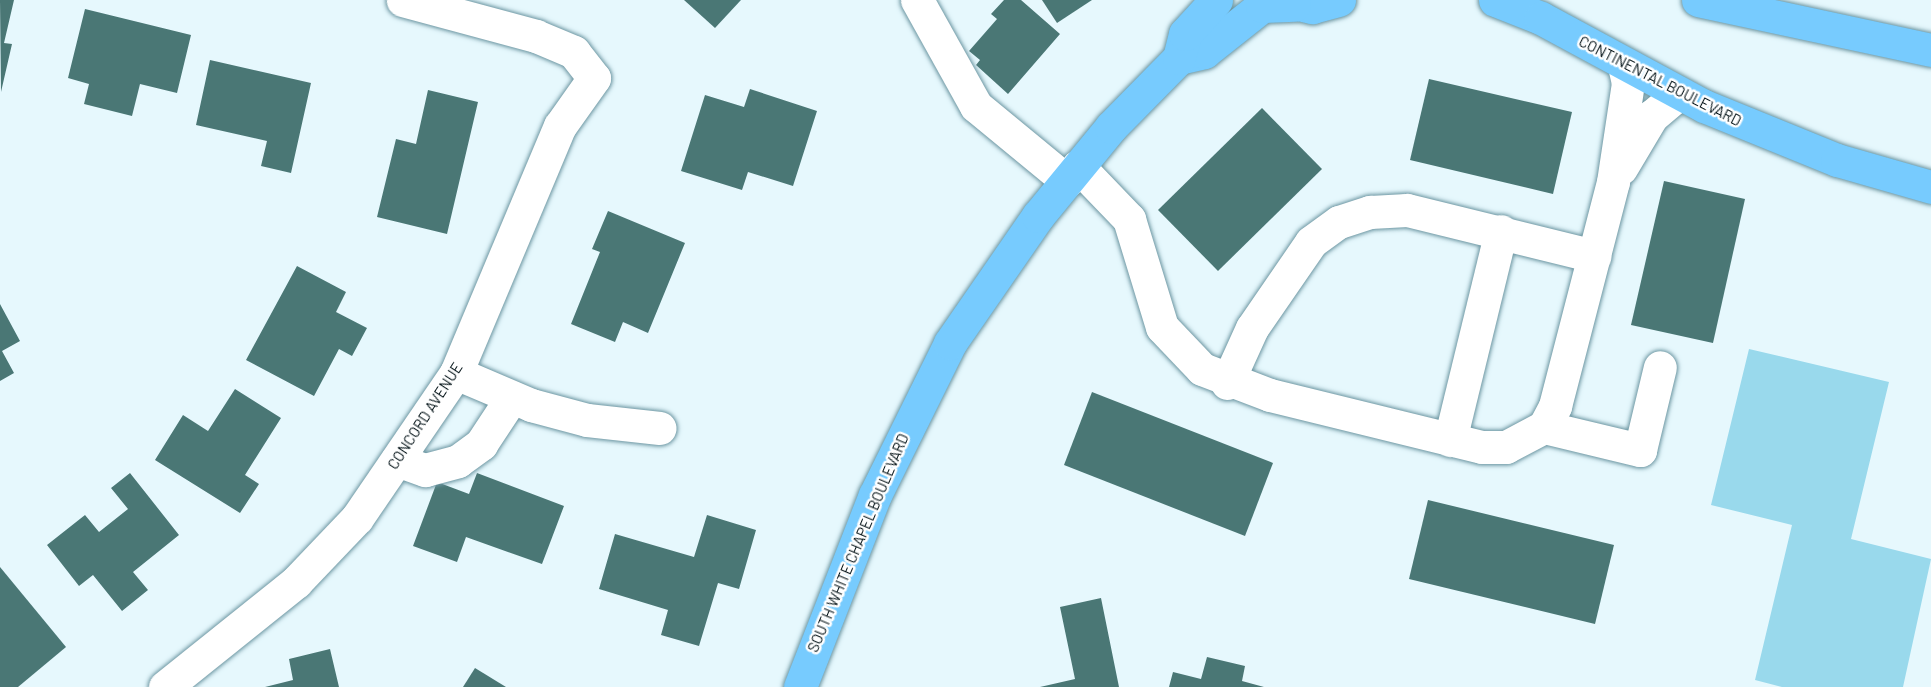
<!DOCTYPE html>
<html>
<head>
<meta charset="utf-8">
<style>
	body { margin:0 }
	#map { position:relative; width:1931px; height:687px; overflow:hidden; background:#e6f8fd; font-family:Barlow,sans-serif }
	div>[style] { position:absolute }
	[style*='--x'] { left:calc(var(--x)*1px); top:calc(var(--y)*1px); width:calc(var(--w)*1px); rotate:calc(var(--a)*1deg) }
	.green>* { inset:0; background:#99d9ec }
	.building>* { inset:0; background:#4a7775 }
	.roads { filter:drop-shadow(0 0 2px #6c96a2) drop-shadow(0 0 2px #6c96a2) }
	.minor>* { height:33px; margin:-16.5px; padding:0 16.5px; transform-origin:16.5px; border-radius:16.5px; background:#fff }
	.major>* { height:33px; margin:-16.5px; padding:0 16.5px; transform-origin:16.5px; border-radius:16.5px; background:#77cbfe }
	span { translate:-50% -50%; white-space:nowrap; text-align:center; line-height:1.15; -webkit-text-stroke:5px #fff; paint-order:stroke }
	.street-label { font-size:15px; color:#041318 }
</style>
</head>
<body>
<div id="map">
	<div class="green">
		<div style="clip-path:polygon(1749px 349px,1889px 382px,1851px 539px,1931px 559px,1903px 687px,1782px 687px,1755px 680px,1792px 525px,1711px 505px)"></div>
	</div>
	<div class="building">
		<div style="clip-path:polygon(0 0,14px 0,4px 43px,12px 44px,1px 92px)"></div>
		<div style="clip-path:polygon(684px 0,741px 0,715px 28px)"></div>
		<div style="clip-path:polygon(1004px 0,1021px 0,1060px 34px,1008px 94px,976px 65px,980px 60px,969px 51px,997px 19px,991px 14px)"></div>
		<div style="clip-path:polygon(1042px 0,1092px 0,1057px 23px)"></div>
		<div style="clip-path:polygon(85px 9px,191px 35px,177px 93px,140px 84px,132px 116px,84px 104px,89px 84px,68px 78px)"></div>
		<div style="clip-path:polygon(210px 60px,311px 83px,291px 173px,261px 166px,267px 141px,196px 125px)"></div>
		<div style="clip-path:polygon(1429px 79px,1572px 112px,1553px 194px,1410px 160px)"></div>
		<div style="clip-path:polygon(750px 89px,817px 111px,793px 186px,748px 172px,742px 190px,681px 171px,705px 95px,744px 107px)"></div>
		<div style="clip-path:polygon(428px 90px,478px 102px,447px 234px,377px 217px,396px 139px,416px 144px)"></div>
		<div style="clip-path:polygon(1262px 108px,1322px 169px,1218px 271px,1158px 210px)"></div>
		<div style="clip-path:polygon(1664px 181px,1745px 199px,1713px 343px,1631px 325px)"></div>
		<div style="clip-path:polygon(608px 211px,685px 243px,648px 333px,623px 322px,615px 342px,571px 324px,600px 252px,592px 249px)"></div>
		<div style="clip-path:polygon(297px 266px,346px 292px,336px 312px,367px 328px,352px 356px,339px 349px,314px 396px,246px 360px)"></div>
		<div style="clip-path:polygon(0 304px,20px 341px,2px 351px,14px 373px,0 381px)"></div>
		<div style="clip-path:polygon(235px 389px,281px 418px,245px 475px,259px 484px,240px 513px,155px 460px,183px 415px,208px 431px)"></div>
		<div style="clip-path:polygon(1092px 392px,1273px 463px,1245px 536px,1064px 465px)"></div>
		<div style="clip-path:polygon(130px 473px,179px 535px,133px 572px,148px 590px,122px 611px,93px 575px,79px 586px,47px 545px,85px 515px,99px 532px,128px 509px,111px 488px)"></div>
		<div style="clip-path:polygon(477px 473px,564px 506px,542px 564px,466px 537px,457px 562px,413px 546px,437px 482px,469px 494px)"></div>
		<div style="clip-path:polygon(1428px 500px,1614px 545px,1595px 624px,1409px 579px)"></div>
		<div style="clip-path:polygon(707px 515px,756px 530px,739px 589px,718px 583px,699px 646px,661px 635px,668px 610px,599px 589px,615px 534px,694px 557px)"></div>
		<div style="clip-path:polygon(0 567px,66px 647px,18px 687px,0 687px)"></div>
		<div style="clip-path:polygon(1101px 598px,1119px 687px,1040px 687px,1075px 679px,1060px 607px)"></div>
		<div style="clip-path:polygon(330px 649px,339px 687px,265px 687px,293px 680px,289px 659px)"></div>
		<div style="clip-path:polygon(1207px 657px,1245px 666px,1242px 681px,1264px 687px,1169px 687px,1173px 672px,1201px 679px)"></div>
		<div style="clip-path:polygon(475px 668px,506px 687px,463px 687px)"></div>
	</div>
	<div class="roads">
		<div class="minor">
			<div style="--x:917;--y:0;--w:121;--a:60.9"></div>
			<div style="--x:976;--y:106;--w:118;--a:39.5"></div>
			<div style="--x:1078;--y:166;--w:74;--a:46.1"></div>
			<div style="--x:1129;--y:219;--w:113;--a:73"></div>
			<div style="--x:1162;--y:327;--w:58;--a:46.4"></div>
			<div style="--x:1202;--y:369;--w:73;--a:20.9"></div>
			<div style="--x:1270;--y:395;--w:218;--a:13.8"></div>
			<div style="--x:1482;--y:447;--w:24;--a:0"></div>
			<div style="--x:1506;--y:447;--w:43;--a:-27.8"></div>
			<div style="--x:1544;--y:427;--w:24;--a:-62"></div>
			<div style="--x:1555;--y:406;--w:231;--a:-75.5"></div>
			<div style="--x:1613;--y:182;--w:100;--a:-81.4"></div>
			<div style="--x:1628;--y:83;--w:17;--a:-103"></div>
			<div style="--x:1621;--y:168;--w:61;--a:-59.2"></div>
			<div style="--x:1652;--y:116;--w:34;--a:-40"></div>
			<div style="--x:456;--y:373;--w:82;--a:23.1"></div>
			<div style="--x:531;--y:405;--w:58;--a:15"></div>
			<div style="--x:587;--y:420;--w:73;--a:6.3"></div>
			<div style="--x:1227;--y:383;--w:60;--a:-65.6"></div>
			<div style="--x:1252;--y:328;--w:104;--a:-55.5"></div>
			<div style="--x:1311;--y:242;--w:34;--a:-36"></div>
			<div style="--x:1339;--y:222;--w:33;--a:-18"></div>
			<div style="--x:1370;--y:212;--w:37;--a:-3"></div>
			<div style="--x:1407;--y:210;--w:193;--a:13.8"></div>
			<div style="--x:1544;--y:427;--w:99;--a:13.5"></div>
			<div style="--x:1640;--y:450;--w:85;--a:-76.5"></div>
			<div style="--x:1450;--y:440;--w:215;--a:-76.3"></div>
			<div style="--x:397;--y:460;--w:30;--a:20"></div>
			<div style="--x:425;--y:470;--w:34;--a:-15"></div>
			<div style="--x:458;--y:461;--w:29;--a:-36"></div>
			<div style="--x:481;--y:444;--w:56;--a:-56.6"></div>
			<div style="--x:165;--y:687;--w:168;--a:-38.7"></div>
			<div style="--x:296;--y:582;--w:88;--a:-46.4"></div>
			<div style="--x:357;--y:518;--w:176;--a:-55.7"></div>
			<div style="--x:456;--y:373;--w:268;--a:-67.2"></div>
			<div style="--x:560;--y:126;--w:59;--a:-54.7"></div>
			<div style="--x:594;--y:78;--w:33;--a:-128"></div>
			<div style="--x:574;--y:52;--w:41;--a:-157.2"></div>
			<div style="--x:536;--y:36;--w:138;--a:-164.9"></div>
		</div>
		<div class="major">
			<div style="--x:1281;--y:0;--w:32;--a:13"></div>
			<div style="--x:1312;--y:7;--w:28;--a:-15"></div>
			<div style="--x:1495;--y:0;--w:49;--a:21.4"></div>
			<div style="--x:1541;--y:18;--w:185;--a:28.4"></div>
			<div style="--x:1704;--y:106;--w:144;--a:22.1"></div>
			<div style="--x:1837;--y:160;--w:98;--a:16"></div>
			<div style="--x:1698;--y:0;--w:238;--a:12.1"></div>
			<div style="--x:1179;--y:58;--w:26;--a:-13"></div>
			<div style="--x:1204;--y:52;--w:74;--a:-38.4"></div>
			<div style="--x:1262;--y:6;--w:32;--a:-2"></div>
			<div style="--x:800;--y:687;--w:206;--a:-68.7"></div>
			<div style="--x:875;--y:495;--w:169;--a:-63.7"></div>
			<div style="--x:950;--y:343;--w:155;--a:-55.3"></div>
			<div style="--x:1038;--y:216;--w:115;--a:-50.6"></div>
			<div style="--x:1111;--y:127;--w:97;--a:-45.4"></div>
			<div style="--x:1179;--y:58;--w:25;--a:-76"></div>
			<div style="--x:1185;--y:34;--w:46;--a:-47.6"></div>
		</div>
	</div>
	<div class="street-label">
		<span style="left:1660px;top:81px;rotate:27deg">CONTINENTAL BOULEVARD</span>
		<span style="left:425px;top:416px;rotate:-57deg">CONCORD AVENUE</span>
		<span style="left:858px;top:543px;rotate:-67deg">SOUTH WHITE CHAPEL BOULEVARD</span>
	</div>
</div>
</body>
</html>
